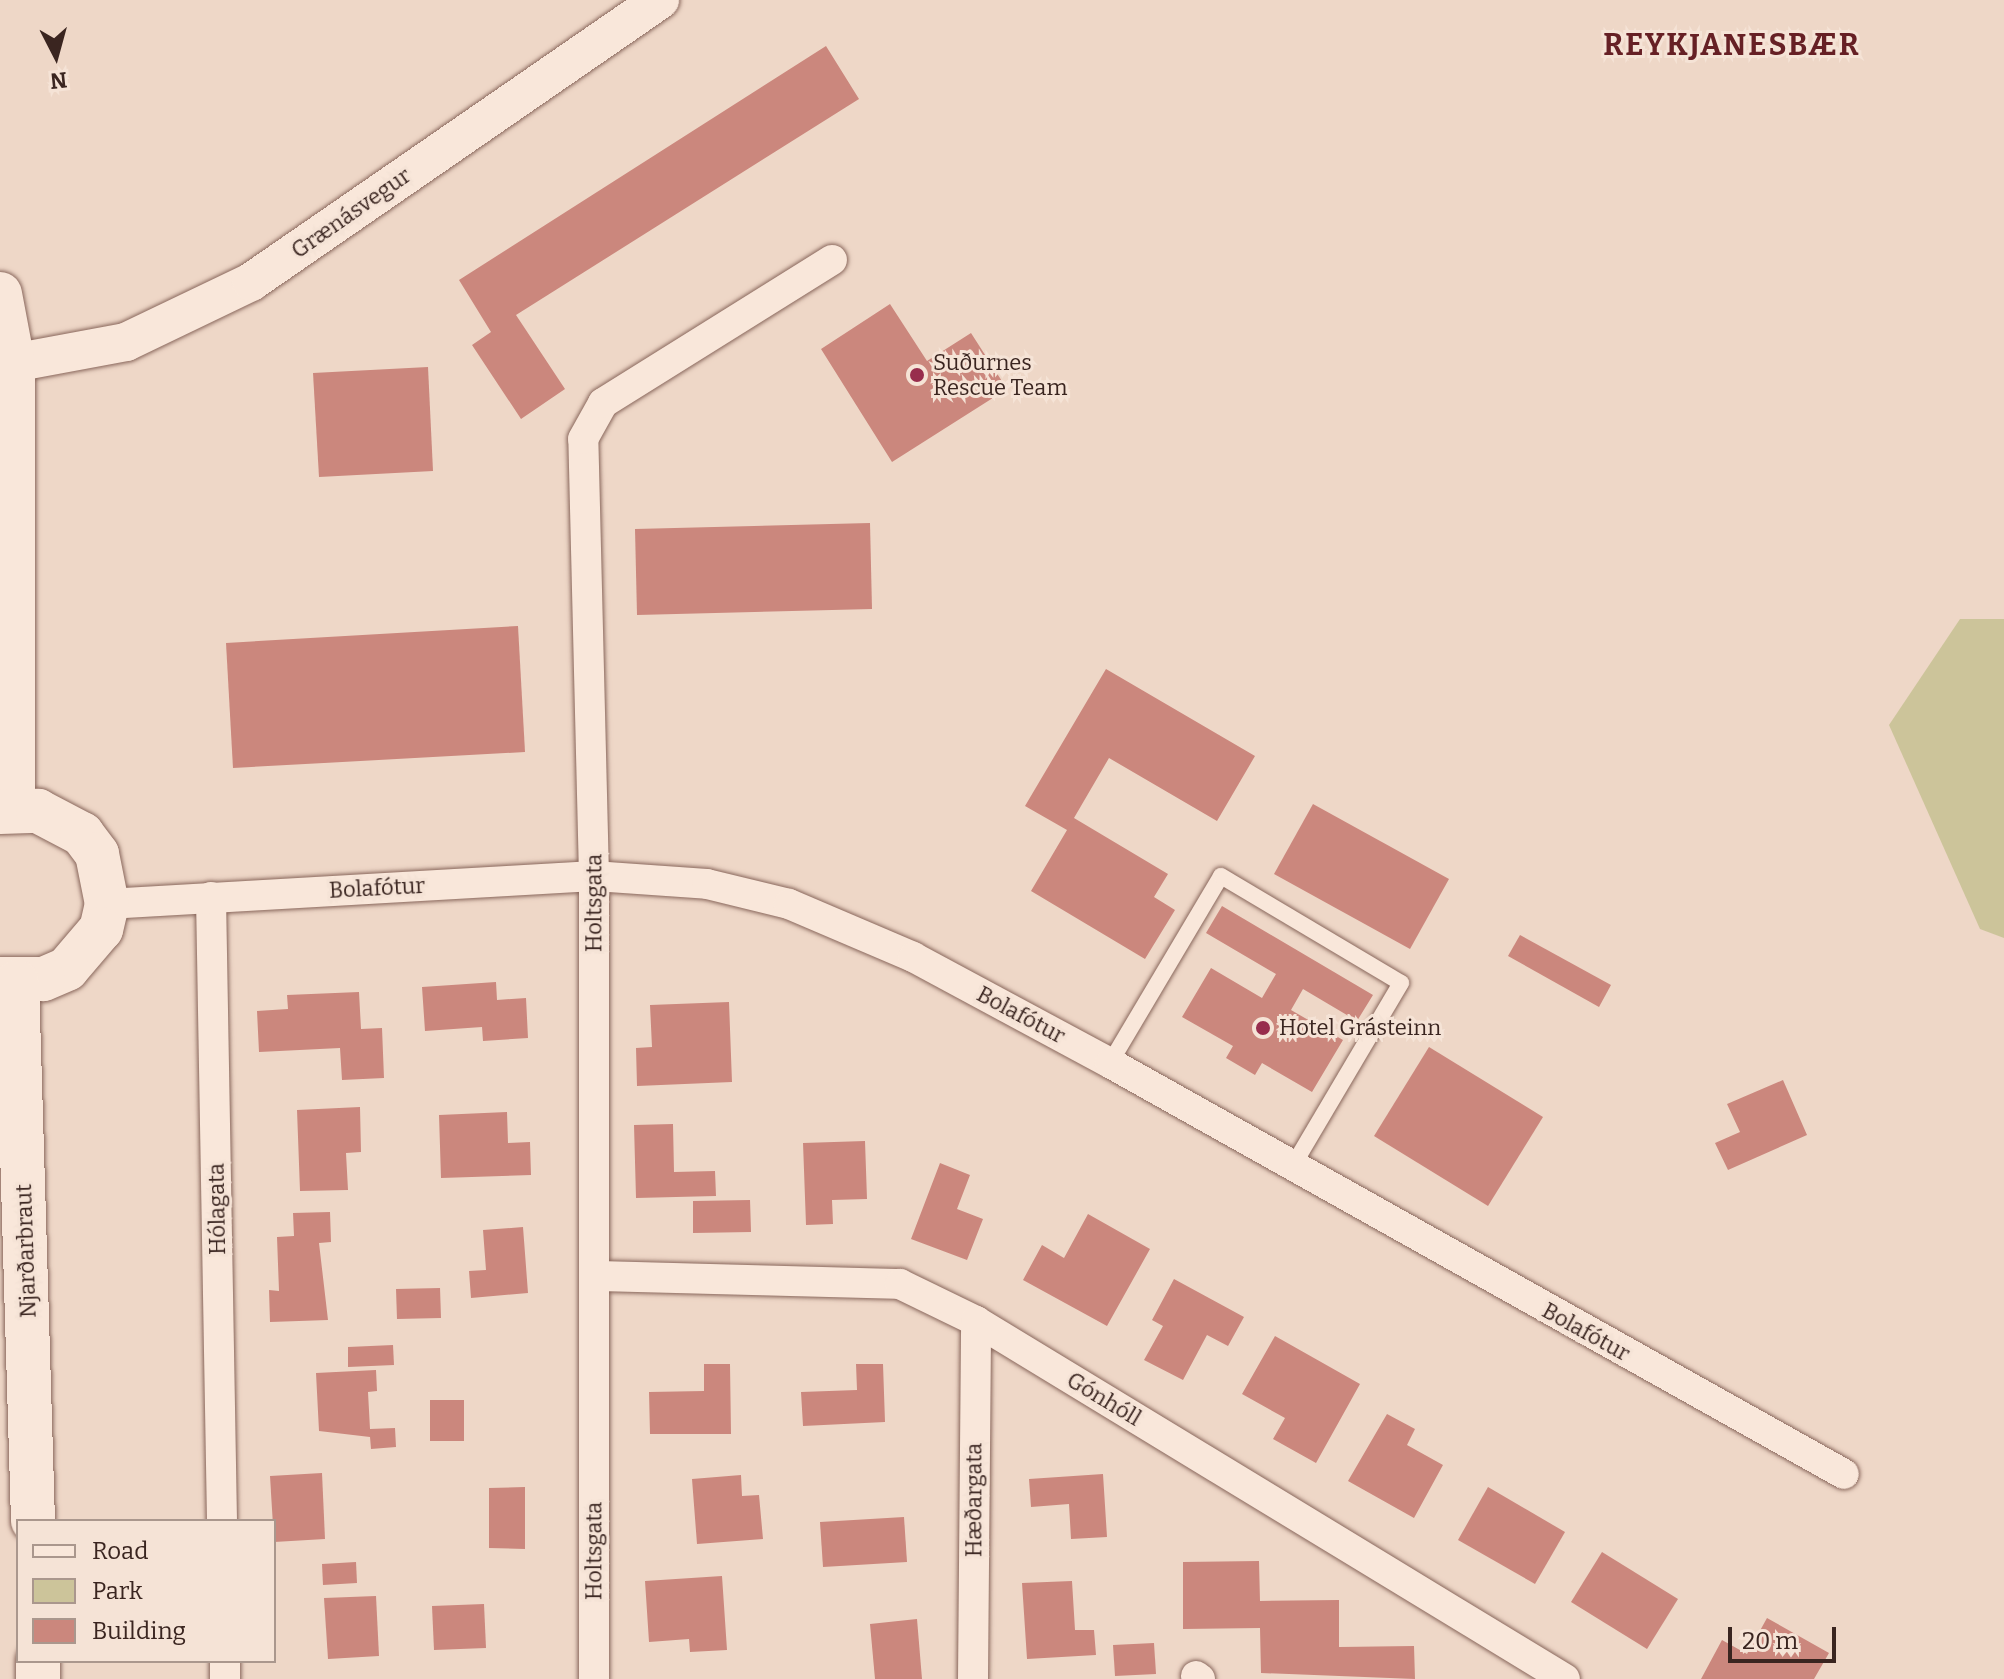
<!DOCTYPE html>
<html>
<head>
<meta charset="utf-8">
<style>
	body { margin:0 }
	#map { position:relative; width:2004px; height:1679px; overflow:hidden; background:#eed7c7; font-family:Bitter,serif }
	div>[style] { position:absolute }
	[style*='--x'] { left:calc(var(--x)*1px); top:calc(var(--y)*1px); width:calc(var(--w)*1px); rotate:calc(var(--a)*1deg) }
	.green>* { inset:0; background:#ccc49a }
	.building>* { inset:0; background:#cb877d }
	.roads { filter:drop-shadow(0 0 2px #89675c) drop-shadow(0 0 2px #89675c) }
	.service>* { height:16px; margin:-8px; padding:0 8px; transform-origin:8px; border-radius:8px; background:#f9e7da }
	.minor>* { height:30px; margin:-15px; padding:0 15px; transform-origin:15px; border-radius:15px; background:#f9e7da }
	.tertiary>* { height:38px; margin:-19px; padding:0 19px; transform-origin:19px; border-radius:19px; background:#f9e7da }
	.secondary>* { height:44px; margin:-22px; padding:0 22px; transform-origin:22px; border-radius:22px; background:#f9e7da }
	.dots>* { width:22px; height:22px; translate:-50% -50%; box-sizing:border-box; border:4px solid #f5e3d6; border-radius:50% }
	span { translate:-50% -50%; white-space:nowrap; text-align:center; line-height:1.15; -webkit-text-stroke:6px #f5e3d6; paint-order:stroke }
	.street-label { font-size:22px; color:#3a2520 }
	.poi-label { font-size:22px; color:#3a2520 }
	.left { translate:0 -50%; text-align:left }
	.district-label { font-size:30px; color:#662025; font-weight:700; letter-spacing:2px }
	.legend { position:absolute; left:16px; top:1519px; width:260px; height:144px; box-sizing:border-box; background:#f5e3d6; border:2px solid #aa978d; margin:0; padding:10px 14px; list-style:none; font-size:24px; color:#3a2520 }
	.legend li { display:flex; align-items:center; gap:16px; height:40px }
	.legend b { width:40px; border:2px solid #aa978d }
	.north { position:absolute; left:16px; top:16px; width:80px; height:80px; -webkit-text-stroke:6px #f5e3d6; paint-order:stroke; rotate:174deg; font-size:22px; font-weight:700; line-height:32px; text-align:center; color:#3a2520 }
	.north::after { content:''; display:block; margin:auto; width:28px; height:36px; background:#3a2520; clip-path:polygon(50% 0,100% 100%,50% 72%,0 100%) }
	.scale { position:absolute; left:1728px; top:1627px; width:108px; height:36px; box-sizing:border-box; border:4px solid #3a2520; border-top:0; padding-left:10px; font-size:24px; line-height:28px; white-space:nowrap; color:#3a2520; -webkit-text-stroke:6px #f5e3d6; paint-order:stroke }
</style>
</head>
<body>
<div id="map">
	<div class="green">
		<div style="clip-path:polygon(1960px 619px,2004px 619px,2004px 938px,1980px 929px,1889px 725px)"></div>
	</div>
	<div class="building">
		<div style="clip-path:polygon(826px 46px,859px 99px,516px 315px,565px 389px,521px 419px,472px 345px,491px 332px,459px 280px)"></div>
		<div style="clip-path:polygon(890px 304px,927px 361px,971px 333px,1007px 389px,892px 462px,821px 349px)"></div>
		<div style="clip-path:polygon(428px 367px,433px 471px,319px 477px,313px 373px)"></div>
		<div style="clip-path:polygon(870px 523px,872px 609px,637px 615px,635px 529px)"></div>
		<div style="clip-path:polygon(518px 626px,525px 752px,233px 768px,226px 643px)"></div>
		<div style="clip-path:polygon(1106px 669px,1255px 756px,1217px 821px,1109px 758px,1074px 818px,1168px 874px,1154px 897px,1175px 910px,1145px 959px,1031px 891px,1067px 830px,1025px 806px)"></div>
		<div style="clip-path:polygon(1313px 804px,1449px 879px,1410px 949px,1274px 874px)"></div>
		<div style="clip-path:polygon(1222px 906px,1373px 995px,1357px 1021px,1303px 989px,1291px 1010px,1343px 1040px,1312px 1092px,1262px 1063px,1255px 1075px,1226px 1058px,1233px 1046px,1182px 1017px,1211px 968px,1262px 998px,1276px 974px,1206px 933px)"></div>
		<div style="clip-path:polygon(1520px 935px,1611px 985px,1599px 1007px,1508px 956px)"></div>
		<div style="clip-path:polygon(496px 982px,497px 1000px,526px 998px,528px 1038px,483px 1041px,482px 1027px,425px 1031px,422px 987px)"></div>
		<div style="clip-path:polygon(359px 992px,361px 1029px,382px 1028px,384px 1078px,342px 1080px,340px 1048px,259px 1052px,257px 1011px,288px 1009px,287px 995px)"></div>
		<div style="clip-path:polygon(729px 1002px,732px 1082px,637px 1086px,636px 1048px,652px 1047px,650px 1005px)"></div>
		<div style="clip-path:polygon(1429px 1047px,1543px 1117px,1488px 1206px,1374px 1136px)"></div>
		<div style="clip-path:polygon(1783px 1080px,1807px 1135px,1728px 1170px,1715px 1143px,1740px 1132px,1727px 1104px)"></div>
		<div style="clip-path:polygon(360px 1107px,361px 1152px,346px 1153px,348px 1190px,300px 1191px,297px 1110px)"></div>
		<div style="clip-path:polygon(507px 1112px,508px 1143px,530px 1142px,531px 1175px,441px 1178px,439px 1115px)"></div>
		<div style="clip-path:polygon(673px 1124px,674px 1172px,715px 1171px,716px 1196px,636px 1198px,634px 1125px)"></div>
		<div style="clip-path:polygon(865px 1141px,867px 1199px,832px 1200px,833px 1224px,806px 1225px,803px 1143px)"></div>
		<div style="clip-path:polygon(940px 1163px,970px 1175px,957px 1209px,983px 1219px,967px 1260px,911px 1239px)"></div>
		<div style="clip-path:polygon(750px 1200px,751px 1232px,693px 1233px,693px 1201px)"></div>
		<div style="clip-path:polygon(330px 1212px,331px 1242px,319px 1243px,328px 1320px,270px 1322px,269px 1290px,279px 1291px,277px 1237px,294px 1236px,293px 1213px)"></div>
		<div style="clip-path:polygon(1088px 1214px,1150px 1249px,1107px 1326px,1023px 1280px,1042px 1245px,1064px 1258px)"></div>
		<div style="clip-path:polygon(523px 1227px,528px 1293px,471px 1298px,469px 1271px,486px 1270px,483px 1230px)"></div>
		<div style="clip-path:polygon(1174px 1279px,1244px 1317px,1228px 1346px,1207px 1335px,1183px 1380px,1144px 1360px,1163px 1326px,1152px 1320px)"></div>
		<div style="clip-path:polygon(440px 1288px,441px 1318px,397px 1319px,396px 1289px)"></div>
		<div style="clip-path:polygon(1275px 1336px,1360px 1384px,1316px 1463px,1273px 1439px,1285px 1418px,1242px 1394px)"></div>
		<div style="clip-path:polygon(393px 1345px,394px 1365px,348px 1367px,348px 1347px)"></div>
		<div style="clip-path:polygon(704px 1364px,730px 1364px,731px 1434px,650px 1434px,649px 1392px,704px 1391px)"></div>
		<div style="clip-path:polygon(856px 1364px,883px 1364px,885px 1422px,803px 1426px,801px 1392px,857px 1390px)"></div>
		<div style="clip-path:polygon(376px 1370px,377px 1391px,368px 1392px,370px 1429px,395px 1428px,396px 1447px,371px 1449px,370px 1437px,319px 1431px,316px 1373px)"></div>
		<div style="clip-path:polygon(430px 1400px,464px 1400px,464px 1441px,430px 1441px)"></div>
		<div style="clip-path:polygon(1387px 1414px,1415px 1429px,1407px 1445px,1443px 1465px,1414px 1518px,1348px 1481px)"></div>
		<div style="clip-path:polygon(322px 1473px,325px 1539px,274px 1542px,270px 1476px)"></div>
		<div style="clip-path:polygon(1103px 1474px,1107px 1537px,1071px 1539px,1069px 1504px,1031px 1507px,1029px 1479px)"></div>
		<div style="clip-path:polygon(741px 1475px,742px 1496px,759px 1495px,763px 1539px,697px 1544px,692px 1479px)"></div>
		<div style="clip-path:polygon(525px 1487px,525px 1549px,489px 1548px,489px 1488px)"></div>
		<div style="clip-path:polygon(1488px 1487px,1565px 1532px,1535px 1584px,1458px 1540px)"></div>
		<div style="clip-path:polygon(904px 1517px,907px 1562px,823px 1567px,820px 1522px)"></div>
		<div style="clip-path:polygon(1602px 1552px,1678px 1599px,1647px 1649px,1571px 1602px)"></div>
		<div style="clip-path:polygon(1259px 1561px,1260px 1601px,1339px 1600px,1339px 1647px,1414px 1646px,1415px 1679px,1261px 1673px,1260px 1628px,1183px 1629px,1183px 1562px)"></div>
		<div style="clip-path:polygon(356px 1562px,357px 1583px,323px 1585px,322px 1564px)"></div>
		<div style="clip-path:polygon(722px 1576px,727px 1650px,690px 1652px,689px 1639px,649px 1642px,645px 1581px)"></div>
		<div style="clip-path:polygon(1072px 1581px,1075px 1630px,1094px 1630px,1096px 1655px,1027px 1659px,1022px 1583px)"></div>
		<div style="clip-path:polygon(376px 1596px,379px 1656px,328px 1659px,324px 1598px)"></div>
		<div style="clip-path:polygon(484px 1604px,486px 1648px,434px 1650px,432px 1606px)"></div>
		<div style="clip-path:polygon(1767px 1618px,1829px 1653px,1814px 1679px,1701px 1679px,1722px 1640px,1747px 1654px)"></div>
		<div style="clip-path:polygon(917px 1619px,922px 1679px,875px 1679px,870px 1624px)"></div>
		<div style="clip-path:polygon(1154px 1643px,1156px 1674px,1115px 1676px,1113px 1645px)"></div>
	</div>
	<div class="roads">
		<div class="service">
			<div style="--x:1110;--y:1063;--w:217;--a:-59.3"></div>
			<div style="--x:1221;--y:876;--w:209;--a:30.7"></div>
			<div style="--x:1401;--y:983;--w:216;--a:120.6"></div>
		</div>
		<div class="minor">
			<div style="--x:211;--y:897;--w:624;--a:88.99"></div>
			<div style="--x:107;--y:904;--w:488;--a:-3.3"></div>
			<div style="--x:594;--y:876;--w:113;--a:4"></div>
			<div style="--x:707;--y:884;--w:84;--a:13.7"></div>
			<div style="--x:789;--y:904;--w:135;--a:23.1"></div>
			<div style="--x:913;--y:957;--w:224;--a:28.3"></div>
			<div style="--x:1110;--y:1063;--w:841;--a:29.25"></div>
			<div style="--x:595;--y:1276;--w:305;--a:1.5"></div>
			<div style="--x:900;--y:1284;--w:85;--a:26"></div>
			<div style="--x:976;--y:1321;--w:689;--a:31.29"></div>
			<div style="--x:225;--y:1661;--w:18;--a:90"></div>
			<div style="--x:1196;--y:1676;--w:5;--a:37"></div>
			<div style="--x:594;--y:1679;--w:803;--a:-90"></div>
			<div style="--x:594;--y:876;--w:437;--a:-91.4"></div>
			<div style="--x:583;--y:439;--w:41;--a:-60.9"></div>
			<div style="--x:603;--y:403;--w:270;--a:-32"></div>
			<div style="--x:973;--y:1679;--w:358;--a:-89.5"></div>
		</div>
		<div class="tertiary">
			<div style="--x:13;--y:363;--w:115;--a:-10.5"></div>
			<div style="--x:126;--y:342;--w:139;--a:-25.6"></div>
			<div style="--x:251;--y:282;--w:497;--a:-34.6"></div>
		</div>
		<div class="secondary">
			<div style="--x:0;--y:294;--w:70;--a:79.3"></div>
			<div style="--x:13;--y:363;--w:446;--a:90"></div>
			<div style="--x:0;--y:812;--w:38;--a:-2"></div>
			<div style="--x:38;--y:811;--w:50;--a:27.6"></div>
			<div style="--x:82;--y:834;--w:25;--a:53"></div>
			<div style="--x:97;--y:854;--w:51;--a:78.7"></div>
			<div style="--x:107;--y:904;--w:26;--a:103"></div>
			<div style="--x:101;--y:929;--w:52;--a:130.4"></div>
			<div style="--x:67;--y:969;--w:26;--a:157"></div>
			<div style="--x:43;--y:979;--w:43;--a:180"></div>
			<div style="--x:17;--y:982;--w:539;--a:88.3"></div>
			<div style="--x:38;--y:1661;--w:18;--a:90"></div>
		</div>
	</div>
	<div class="dots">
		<div style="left:917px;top:375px;background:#982d4d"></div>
		<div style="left:1263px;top:1028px;background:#982d4d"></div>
	</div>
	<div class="street-label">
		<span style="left:351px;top:213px;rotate:-35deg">Grænásvegur</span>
		<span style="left:377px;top:888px;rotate:-3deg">Bolafótur</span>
		<span style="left:594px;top:903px;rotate:-90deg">Holtsgata</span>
		<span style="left:1021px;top:1015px;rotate:28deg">Bolafótur</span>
		<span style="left:217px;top:1209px;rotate:-91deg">Hólagata</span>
		<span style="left:26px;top:1251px;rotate:-92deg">Njarðarbraut</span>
		<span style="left:1586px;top:1332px;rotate:29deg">Bolafótur</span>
		<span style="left:1104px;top:1399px;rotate:31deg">Gónhóll</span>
		<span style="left:974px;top:1500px;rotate:-90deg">Hæðargata</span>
		<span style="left:594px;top:1551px;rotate:-90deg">Holtsgata</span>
	</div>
	<div class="poi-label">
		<span class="left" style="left:933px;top:375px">Suðurnes<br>Rescue Team</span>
		<span class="left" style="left:1279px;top:1028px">Hotel Grásteinn</span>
	</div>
	<div class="district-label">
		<span style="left:1732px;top:45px">REYKJANESBÆR</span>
	</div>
	<ul class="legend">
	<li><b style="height:10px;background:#f9e7da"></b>Road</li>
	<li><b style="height:22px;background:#ccc49a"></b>Park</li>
	<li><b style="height:22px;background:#cb877d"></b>Building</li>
	</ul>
	<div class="north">N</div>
	<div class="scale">20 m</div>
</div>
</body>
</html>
